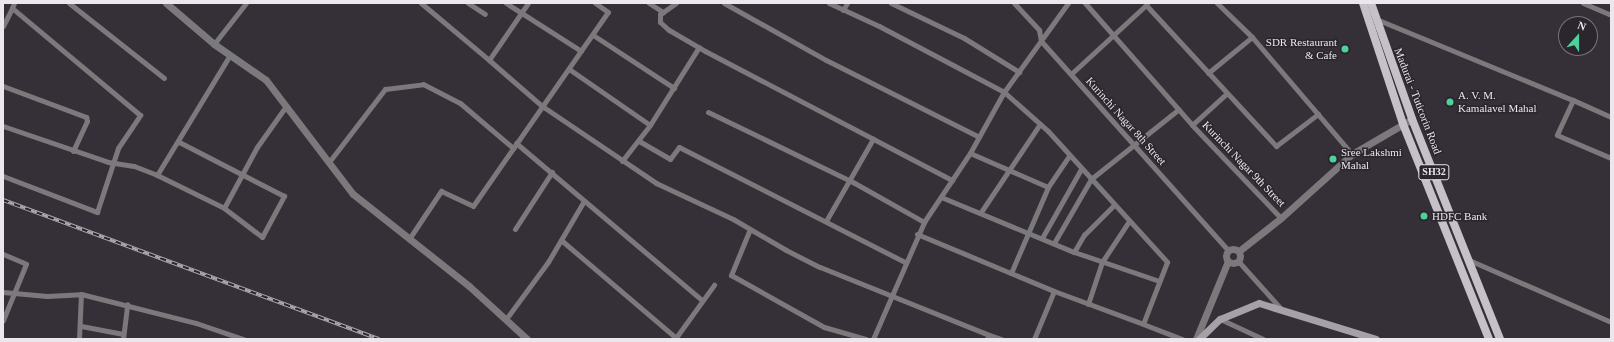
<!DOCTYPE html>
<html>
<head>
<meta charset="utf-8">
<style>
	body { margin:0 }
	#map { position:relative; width:1614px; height:342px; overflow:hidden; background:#353037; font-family:"Times New Roman",serif }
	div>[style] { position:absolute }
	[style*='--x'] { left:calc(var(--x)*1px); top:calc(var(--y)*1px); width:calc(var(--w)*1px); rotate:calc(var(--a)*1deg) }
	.minor>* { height:5px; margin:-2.5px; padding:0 2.5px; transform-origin:2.5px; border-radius:2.5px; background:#7c797d }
	.tertiary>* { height:7px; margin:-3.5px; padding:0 3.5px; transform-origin:3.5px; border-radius:3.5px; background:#7c797d }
	.tertiary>.ring { margin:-3.5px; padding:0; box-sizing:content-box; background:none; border:7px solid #7c797d; border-radius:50% }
	.secondary>* { height:7px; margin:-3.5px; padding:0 3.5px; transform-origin:3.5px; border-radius:3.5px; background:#a6a1a8 }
	.primary>* { height:8px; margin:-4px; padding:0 4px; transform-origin:4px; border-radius:4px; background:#c6c0c8 }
	.rail>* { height:3.5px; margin-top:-1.75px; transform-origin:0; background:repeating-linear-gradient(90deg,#2b262d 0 6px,#ada8ae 0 12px); box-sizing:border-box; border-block:1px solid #ada8ae }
	.dots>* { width:11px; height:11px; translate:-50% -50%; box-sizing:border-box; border:2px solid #2b262d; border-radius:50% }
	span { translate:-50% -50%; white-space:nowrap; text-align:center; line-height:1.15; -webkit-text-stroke:3px #2b262d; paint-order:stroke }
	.shield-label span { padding:1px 3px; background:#2b262d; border:1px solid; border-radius:3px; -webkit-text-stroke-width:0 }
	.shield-label { font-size:10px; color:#ebe7ec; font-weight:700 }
	.poi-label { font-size:11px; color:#ebe7ec }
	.right { translate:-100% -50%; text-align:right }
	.left { translate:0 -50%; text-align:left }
	.street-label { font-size:11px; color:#ebe7ec }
	.frame { position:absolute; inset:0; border:4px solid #ebe7ec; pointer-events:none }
	.north { position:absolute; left:1558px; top:16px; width:40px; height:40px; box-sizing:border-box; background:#2b262d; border:1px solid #787379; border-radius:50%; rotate:21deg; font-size:11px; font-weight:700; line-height:16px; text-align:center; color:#ebe7ec }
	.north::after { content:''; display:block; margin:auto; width:14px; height:18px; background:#4dd39a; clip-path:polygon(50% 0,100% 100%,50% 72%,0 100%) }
</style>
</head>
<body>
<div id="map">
	<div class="minor">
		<div style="--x:69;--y:3;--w:121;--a:38.3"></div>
		<div style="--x:421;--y:3;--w:89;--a:40"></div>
		<div style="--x:468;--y:3;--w:20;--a:33"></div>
		<div style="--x:506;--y:3;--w:89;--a:32.6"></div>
		<div style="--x:528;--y:3;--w:69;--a:124.4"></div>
		<div style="--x:489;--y:60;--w:70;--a:41"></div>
		<div style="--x:542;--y:106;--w:138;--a:34"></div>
		<div style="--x:656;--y:183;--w:85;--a:25.1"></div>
		<div style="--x:733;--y:219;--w:61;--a:30.3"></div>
		<div style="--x:786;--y:250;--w:38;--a:27"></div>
		<div style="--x:820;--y:267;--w:182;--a:21.9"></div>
		<div style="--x:649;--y:3;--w:17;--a:33"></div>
		<div style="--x:676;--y:3;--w:19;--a:145"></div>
		<div style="--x:660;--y:14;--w:8;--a:90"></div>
		<div style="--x:660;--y:22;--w:12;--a:42"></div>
		<div style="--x:669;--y:30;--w:42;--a:30.3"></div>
		<div style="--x:705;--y:51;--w:279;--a:27.6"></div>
		<div style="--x:724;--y:3;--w:117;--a:29.2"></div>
		<div style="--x:826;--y:60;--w:171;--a:26.7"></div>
		<div style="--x:829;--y:3;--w:55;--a:24.7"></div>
		<div style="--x:879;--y:26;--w:141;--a:27.8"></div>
		<div style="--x:1004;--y:92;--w:59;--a:41.6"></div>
		<div style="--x:1048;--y:131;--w:177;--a:47.7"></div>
		<div style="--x:1167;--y:262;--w:66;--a:111.2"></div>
		<div style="--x:1143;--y:324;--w:42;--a:21"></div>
		<div style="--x:891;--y:3;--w:81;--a:25.6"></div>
		<div style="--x:964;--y:38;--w:65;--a:31.7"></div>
		<div style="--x:1014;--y:3;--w:37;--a:47"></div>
		<div style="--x:1039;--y:30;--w:11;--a:80"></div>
		<div style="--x:1041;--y:41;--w:280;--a:48.2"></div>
		<div style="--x:1085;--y:3;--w:162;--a:48.7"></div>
		<div style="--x:1192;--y:125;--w:129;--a:46.3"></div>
		<div style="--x:1217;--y:3;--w:49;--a:44.2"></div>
		<div style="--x:1252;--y:37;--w:154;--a:49.5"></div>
		<div style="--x:1583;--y:3;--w:30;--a:23"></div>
		<div style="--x:1146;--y:5;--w:192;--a:47.3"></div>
		<div style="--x:1276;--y:146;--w:53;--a:-37.3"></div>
		<div style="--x:843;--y:10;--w:8;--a:-60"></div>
		<div style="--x:1376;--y:19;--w:213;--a:22.4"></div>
		<div style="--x:3;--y:26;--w:20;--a:-63"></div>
		<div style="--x:593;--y:35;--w:97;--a:33.2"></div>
		<div style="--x:214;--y:44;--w:52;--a:-52"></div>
		<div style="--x:569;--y:69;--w:98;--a:34.7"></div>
		<div style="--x:1208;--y:73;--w:57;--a:-39.3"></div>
		<div style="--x:1071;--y:74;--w:103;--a:-42.6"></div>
		<div style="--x:3;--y:86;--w:89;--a:20.5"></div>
		<div style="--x:86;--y:117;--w:4;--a:76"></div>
		<div style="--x:87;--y:121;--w:33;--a:115"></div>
		<div style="--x:708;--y:112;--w:159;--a:25.8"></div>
		<div style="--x:851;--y:181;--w:84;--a:29.3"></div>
		<div style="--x:1611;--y:117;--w:42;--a:-155.9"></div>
		<div style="--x:1573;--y:100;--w:38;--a:115"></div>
		<div style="--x:1557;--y:135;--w:59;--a:23.1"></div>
		<div style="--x:1192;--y:125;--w:47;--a:-42.4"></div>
		<div style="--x:3;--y:126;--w:111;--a:18.9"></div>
		<div style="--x:108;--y:162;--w:26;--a:9"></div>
		<div style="--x:134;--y:166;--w:25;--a:21"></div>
		<div style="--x:157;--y:175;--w:75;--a:26.2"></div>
		<div style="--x:224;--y:208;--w:48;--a:37.3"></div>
		<div style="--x:262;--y:237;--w:47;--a:-61.8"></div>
		<div style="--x:284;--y:196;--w:118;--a:-152.8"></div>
		<div style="--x:639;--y:141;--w:36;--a:30"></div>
		<div style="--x:670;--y:159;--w:15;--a:-53"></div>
		<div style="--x:679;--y:147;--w:254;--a:27"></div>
		<div style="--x:516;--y:143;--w:243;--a:40.2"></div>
		<div style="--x:970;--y:153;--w:85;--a:23.6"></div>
		<div style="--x:622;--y:161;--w:46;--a:-52.1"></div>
		<div style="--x:650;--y:125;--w:92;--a:-57.9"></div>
		<div style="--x:329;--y:162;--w:92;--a:-52.5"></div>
		<div style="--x:385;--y:89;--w:38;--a:-7"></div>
		<div style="--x:423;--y:84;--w:42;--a:27.2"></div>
		<div style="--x:460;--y:103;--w:70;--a:40.3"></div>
		<div style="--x:157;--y:175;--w:140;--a:-58.7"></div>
		<div style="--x:3;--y:176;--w:101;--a:21"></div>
		<div style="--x:97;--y:212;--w:67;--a:-71.8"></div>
		<div style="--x:118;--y:148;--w:40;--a:-56"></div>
		<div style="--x:140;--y:115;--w:167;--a:-140.1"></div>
		<div style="--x:12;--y:8;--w:5;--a:-68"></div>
		<div style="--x:941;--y:197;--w:144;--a:22.5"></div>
		<div style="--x:1074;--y:252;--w:90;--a:18.8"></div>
		<div style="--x:224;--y:208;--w:69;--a:-61.6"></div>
		<div style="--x:257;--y:147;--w:50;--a:-54.7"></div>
		<div style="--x:981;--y:212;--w:106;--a:-56.2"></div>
		<div style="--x:826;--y:221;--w:95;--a:-60.2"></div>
		<div style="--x:515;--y:229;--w:68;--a:-57"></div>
		<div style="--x:750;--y:229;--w:50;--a:112.4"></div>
		<div style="--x:731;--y:275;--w:107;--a:29.2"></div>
		<div style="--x:824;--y:327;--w:44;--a:15.9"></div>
		<div style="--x:917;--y:234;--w:148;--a:22.6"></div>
		<div style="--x:1054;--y:291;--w:95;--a:20.3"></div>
		<div style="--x:1042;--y:238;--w:79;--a:-60.5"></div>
		<div style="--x:409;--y:239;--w:58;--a:-56.3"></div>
		<div style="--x:441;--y:191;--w:35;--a:25"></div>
		<div style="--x:473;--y:206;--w:236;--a:-55.2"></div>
		<div style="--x:608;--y:12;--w:16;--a:-145"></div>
		<div style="--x:561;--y:240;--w:151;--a:40.4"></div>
		<div style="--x:1054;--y:243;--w:74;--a:-60"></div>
		<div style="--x:1091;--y:179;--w:112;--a:-38.5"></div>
		<div style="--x:1074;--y:252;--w:20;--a:-60"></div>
		<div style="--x:1084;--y:235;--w:42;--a:-45"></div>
		<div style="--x:3;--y:254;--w:25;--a:23"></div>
		<div style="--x:26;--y:264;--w:61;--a:112.3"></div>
		<div style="--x:1469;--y:260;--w:155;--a:23.6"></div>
		<div style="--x:1239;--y:262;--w:64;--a:48.1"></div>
		<div style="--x:1011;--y:273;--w:94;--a:-66.7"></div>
		<div style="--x:1048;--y:187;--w:37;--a:-56"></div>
		<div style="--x:3;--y:292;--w:44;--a:5.2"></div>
		<div style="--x:47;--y:296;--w:34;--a:-3"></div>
		<div style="--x:81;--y:294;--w:119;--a:14.2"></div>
		<div style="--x:196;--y:323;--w:50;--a:18.8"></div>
		<div style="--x:1088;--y:304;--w:44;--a:-71.6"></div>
		<div style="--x:1102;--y:262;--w:49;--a:-56.6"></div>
		<div style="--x:506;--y:319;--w:71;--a:-53.6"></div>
		<div style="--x:548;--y:262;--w:71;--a:-59.5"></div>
		<div style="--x:1220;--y:319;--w:47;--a:24.9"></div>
		<div style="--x:81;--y:326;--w:43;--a:10.8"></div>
		<div style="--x:79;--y:339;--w:45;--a:-87.5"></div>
		<div style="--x:123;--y:339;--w:35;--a:-83"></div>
		<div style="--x:675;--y:339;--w:67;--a:-54.2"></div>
		<div style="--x:873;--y:339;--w:128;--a:-66.4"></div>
		<div style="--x:924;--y:222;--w:83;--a:-56.3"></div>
		<div style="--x:970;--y:153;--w:70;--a:-60.9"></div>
		<div style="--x:1004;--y:92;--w:110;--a:-54.3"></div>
		<div style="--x:987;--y:339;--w:4;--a:-63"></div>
		<div style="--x:989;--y:335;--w:13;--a:18"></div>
		<div style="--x:1034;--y:339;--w:52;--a:-67.4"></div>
	</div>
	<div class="tertiary">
		<div style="--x:166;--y:3;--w:63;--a:40.5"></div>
		<div style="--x:214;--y:44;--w:63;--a:34.7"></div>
		<div style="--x:266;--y:80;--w:143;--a:52.7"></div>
		<div style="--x:353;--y:194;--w:148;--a:38.4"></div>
		<div style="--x:469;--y:286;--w:79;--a:42.4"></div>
		<div class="ring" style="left:1226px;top:249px;width:7px;height:7px"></div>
		<div style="--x:1239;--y:251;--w:53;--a:-38.2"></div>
		<div style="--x:1281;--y:218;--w:96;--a:-42"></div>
		<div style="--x:1352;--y:154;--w:69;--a:-30.3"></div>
		<div style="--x:1196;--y:339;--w:84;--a:-67.7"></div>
	</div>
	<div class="secondary">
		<div style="--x:1199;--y:339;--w:29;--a:-44"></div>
		<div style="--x:1220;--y:319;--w:42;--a:-22.3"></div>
		<div style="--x:1259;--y:303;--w:122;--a:17.1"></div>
	</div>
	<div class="primary">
		<div style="--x:1363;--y:3;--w:127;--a:71.7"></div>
		<div style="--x:1403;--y:124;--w:232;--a:68.2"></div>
		<div style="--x:1371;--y:3;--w:123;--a:70.5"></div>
		<div style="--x:1412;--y:119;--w:237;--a:68.2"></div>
	</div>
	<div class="rail">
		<div style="--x:3;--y:200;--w:401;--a:20.3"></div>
	</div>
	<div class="dots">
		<div style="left:1345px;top:49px;background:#4dd39a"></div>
		<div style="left:1450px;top:102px;background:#4dd39a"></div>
		<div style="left:1333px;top:159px;background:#4dd39a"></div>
		<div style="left:1424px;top:216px;background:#4dd39a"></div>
	</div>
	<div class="shield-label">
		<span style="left:1434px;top:172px">SH32</span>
	</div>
	<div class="poi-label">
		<span class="right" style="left:1337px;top:49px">SDR Restaurant<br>&amp; Cafe</span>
		<span class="left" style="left:1458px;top:102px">A. V. M.<br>Kamalavel Mahal</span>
		<span class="left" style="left:1341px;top:159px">Sree Lakshmi<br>Mahal</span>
		<span class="left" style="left:1432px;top:216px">HDFC Bank</span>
	</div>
	<div class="street-label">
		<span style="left:1418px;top:101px;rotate:69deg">Madurai - Tuticorin Road</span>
		<span style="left:1126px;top:121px;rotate:48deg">Kurinchi Nagar 8th Street</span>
		<span style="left:1244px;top:164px;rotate:46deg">Kurinchi Nagar 9th Street</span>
	</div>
	<div class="frame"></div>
	<div class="north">N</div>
</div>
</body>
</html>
